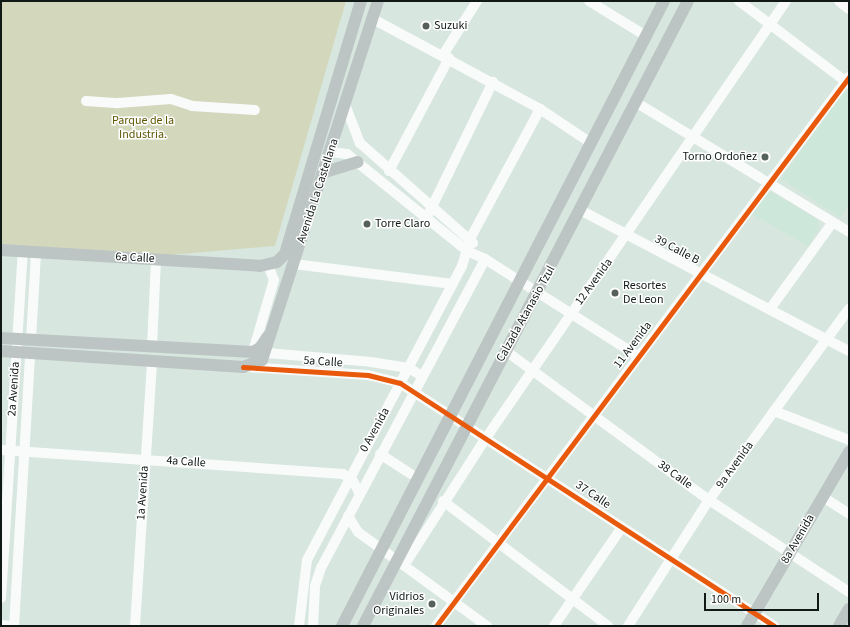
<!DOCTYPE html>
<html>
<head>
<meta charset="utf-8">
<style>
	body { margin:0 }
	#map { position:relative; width:850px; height:627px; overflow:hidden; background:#d7e6df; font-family:"Source Sans 3",sans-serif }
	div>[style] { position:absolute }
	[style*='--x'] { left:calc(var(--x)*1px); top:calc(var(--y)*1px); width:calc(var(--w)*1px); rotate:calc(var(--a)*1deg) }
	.built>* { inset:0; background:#cde7da }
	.green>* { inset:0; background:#d3d8bd }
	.minor>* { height:10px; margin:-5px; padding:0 5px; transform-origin:5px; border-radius:5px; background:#f9fbfa }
	.major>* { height:12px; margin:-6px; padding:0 6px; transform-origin:6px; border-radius:6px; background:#bcc5c4 }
	.cycleway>* { height:5px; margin:-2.5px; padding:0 2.5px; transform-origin:2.5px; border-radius:2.5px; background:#e8590c }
	.dots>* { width:11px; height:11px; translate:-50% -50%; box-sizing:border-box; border:2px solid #fff; border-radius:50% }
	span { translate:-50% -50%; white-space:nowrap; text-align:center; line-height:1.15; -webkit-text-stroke:3px #fff; paint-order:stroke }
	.poi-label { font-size:12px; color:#101915 }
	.left { translate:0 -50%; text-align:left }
	.right { translate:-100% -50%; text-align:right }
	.park-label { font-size:12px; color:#5e5604 }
	.street-label { font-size:12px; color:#101915 }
	.frame { position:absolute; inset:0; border:2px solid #101915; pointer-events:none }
	.scale { position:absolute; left:704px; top:593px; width:115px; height:18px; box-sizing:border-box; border:2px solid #101915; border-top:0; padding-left:5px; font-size:12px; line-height:14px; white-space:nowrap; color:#101915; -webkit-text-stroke:3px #fff; paint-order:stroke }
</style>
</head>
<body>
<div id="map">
	<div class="built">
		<div style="clip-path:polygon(846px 87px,849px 90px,849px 204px,840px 217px,781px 179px)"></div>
		<div style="clip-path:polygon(770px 191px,818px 220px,819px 228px,808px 246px,750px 213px,765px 192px)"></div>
	</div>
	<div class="green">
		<div style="clip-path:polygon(1px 1px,346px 1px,275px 246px,158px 256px,1px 245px)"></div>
	</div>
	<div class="minor">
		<div style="--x:589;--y:1;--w:67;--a:31.6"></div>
		<div style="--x:739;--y:1;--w:138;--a:37"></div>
		<div style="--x:839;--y:1;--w:13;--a:39"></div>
		<div style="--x:373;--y:19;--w:190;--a:28.3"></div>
		<div style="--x:540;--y:109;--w:61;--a:33.7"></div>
		<div style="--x:443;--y:55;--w:64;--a:-57.8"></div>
		<div style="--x:86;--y:101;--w:32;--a:4"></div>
		<div style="--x:118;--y:103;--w:53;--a:-4.3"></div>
		<div style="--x:171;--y:99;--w:22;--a:18"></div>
		<div style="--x:192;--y:106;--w:63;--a:3.6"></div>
		<div style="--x:637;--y:103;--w:248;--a:31.3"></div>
		<div style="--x:346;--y:107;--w:39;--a:69"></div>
		<div style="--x:360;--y:143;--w:151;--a:41.5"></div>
		<div style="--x:331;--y:152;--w:16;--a:7"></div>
		<div style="--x:347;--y:154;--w:154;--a:38.9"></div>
		<div style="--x:467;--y:251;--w:20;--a:24"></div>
		<div style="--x:485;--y:259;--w:181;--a:32.4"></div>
		<div style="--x:389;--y:171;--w:128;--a:-62"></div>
		<div style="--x:582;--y:211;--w:301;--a:27.7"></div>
		<div style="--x:429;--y:213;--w:146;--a:-64"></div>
		<div style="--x:294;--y:264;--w:160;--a:7.2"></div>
		<div style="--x:770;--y:309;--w:107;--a:-54.1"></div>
		<div style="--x:31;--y:340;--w:88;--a:-86.7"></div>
		<div style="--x:256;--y:343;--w:15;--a:42"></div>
		<div style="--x:267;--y:353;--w:104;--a:4.9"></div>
		<div style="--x:371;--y:362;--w:38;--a:9"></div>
		<div style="--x:409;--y:368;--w:15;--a:32"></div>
		<div style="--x:152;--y:347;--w:88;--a:-87.4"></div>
		<div style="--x:254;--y:348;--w:71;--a:-73.6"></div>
		<div style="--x:274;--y:280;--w:16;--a:-112"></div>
		<div style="--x:506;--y:351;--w:252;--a:36.3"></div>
		<div style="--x:709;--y:500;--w:168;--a:33.3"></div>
		<div style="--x:245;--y:367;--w:123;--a:3.7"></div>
		<div style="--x:368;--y:375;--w:33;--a:14"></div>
		<div style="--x:400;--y:383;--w:446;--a:33"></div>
		<div style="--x:774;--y:411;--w:80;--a:21.1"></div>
		<div style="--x:1;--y:450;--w:343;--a:4"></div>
		<div style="--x:343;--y:474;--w:12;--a:35"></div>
		<div style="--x:353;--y:481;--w:15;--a:62"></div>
		<div style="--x:380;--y:454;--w:37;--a:33"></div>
		<div style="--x:823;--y:497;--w:31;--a:33"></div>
		<div style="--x:443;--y:501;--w:207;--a:37.1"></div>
		<div style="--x:348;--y:516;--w:19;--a:58"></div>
		<div style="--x:358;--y:532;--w:160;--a:36.1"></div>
		<div style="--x:405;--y:564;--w:150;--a:-57.3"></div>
		<div style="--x:486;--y:438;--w:530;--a:-55.53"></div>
		<div style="--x:1;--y:598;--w:347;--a:-86.4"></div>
		<div style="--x:1;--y:625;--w:10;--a:6"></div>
		<div style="--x:14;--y:626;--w:273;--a:-86.6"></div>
		<div style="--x:135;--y:626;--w:266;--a:-86.3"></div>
		<div style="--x:299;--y:626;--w:66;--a:-83.1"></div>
		<div style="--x:307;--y:560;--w:332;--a:-62.2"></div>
		<div style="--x:462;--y:266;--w:28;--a:-73"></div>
		<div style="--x:470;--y:239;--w:148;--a:-61.7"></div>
		<div style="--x:313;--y:626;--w:40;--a:-87.1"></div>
		<div style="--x:315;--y:586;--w:19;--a:-72"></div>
		<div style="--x:321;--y:568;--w:350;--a:-62"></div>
		<div style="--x:436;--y:626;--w:687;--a:-53.05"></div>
		<div style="--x:554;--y:626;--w:120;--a:-55.5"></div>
		<div style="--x:628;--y:626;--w:150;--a:-57.3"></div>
		<div style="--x:709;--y:500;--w:237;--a:-53.8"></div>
	</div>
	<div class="major">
		<div style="--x:325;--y:172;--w:34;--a:-17"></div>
		<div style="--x:1;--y:250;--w:259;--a:3.5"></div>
		<div style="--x:260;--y:266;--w:17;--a:-13"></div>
		<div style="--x:277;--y:262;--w:11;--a:-45"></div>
		<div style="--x:285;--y:254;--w:264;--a:-73.3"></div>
		<div style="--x:1;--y:338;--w:252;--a:3.2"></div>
		<div style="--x:253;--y:352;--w:8;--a:-30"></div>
		<div style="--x:260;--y:348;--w:14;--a:-56"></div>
		<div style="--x:1;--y:351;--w:243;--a:3.8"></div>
		<div style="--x:243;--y:367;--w:20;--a:-20"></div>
		<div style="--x:262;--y:360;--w:377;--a:-72.1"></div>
		<div style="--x:342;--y:626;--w:703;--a:-62.74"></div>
		<div style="--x:363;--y:626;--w:704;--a:-62.53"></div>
		<div style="--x:747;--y:626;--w:202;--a:-59.6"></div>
		<div style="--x:839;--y:626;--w:20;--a:-60"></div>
	</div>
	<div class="cycleway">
		<div style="--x:243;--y:367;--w:125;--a:3.7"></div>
		<div style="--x:368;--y:375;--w:33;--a:14"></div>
		<div style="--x:400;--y:383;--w:446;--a:33"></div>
		<div style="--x:436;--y:626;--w:687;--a:-53.05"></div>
	</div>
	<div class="dots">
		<div style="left:426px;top:26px;background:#56615c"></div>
		<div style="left:765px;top:157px;background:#56615c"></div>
		<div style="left:367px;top:224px;background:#56615c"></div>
		<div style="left:615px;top:293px;background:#56615c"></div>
		<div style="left:432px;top:604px;background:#56615c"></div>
	</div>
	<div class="poi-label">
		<span class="left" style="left:434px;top:26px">Suzuki</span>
		<span class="right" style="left:757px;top:157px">Torno Ordoñez</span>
		<span class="left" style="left:375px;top:224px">Torre Claro</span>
		<span class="left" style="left:623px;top:293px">Resortes<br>De Leon</span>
		<span class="right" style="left:424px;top:604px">Vidrios<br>Originales</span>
	</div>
	<div class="park-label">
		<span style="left:143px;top:128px">Parque de la<br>Industria.</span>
	</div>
	<div class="street-label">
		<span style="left:318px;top:191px;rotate:-72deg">Avenida La Castellana</span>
		<span style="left:677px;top:250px;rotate:28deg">39 Calle B</span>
		<span style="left:135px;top:258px;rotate:3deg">6a Calle</span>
		<span style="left:594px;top:282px;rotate:-54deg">12 Avenida</span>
		<span style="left:526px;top:314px;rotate:-61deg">Calzada Atanasio Tzul</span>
		<span style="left:633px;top:345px;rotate:-53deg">11 Avenida</span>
		<span style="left:323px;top:362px;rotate:4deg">5a Calle</span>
		<span style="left:14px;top:389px;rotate:-86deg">2a Avenida</span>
		<span style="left:375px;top:430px;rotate:-61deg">0 Avenida</span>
		<span style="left:186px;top:462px;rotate:4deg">4a Calle</span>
		<span style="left:735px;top:465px;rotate:-54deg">9a Avenida</span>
		<span style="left:675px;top:475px;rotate:36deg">38 Calle</span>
		<span style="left:143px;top:493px;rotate:-86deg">1a Avenida</span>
		<span style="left:593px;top:495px;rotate:34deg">37 Calle</span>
		<span style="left:798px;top:539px;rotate:-60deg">8a Avenida</span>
	</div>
	<div class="frame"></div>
	<div class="scale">100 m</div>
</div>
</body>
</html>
